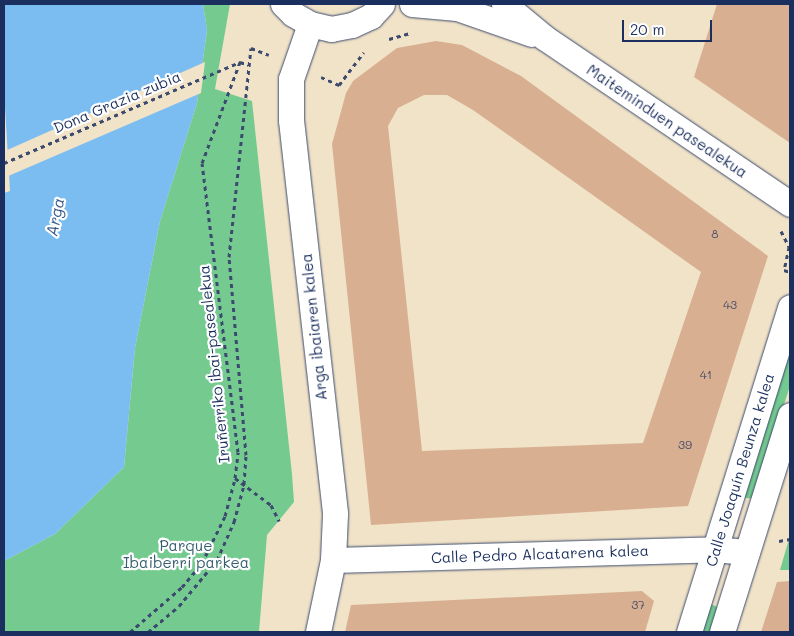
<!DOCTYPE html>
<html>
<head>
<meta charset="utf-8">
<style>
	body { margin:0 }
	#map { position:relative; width:794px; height:636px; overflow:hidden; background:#f1e3c8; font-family:Mali,sans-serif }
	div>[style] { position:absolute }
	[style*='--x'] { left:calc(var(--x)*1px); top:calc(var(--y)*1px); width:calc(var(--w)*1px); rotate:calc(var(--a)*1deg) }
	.green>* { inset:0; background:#75cb8f }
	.water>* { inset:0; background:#7bbdf0 }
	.pier>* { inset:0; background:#f1e3c8 }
	.building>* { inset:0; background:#d8b091 }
	.path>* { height:3px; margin-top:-1.5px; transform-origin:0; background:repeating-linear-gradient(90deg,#3b4a6e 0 4px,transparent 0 8px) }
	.roads { filter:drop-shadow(0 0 1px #3b4a6e) drop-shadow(0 0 1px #3b4a6e) }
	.street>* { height:25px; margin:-12.5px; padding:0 12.5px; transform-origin:12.5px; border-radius:12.5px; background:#fff }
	span { translate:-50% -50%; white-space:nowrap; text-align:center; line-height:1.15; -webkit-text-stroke:4.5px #fff; paint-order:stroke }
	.number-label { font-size:12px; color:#4a4f6b }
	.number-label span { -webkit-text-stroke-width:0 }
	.street-label { font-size:15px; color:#1b2f5e }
	.park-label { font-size:15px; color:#365e6d }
	.water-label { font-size:16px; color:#385a8a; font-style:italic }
	.frame { position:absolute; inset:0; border:5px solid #1b2f5e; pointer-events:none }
	.scale { position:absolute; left:622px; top:20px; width:90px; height:22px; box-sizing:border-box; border:2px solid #1b2f5e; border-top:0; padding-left:6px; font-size:15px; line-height:18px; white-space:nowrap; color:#1b2f5e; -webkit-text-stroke:4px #fff; paint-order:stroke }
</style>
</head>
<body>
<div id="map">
	<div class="green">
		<div style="clip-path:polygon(203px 4px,230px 4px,215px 89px,252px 101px,292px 474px,294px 502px,267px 535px,259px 632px,4px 632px,4px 561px,55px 534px,124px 467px,135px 348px,160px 221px,197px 103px,207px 30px)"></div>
		<div style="clip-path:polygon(790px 347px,790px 386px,753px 499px,742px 497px)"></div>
		<div style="clip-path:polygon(790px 536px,790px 570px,780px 570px,789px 539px)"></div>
		<div style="clip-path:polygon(707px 603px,721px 608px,713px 632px,698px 632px)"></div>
	</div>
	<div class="water">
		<div style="clip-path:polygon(4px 4px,203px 4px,207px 30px,197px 103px,160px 221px,135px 348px,124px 467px,55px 534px,4px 561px,4px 193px,10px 191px,4px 91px)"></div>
	</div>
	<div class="pier">
		<div style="clip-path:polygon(205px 62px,201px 93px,6px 177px,5px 151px)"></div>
	</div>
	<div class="building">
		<div style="clip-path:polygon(717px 4px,790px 4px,790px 143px,694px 77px)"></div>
		<div style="clip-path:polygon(evenodd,436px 41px,462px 45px,521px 76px,768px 256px,688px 506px,371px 525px,332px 144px,346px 93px,353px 81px,397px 48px,436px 41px,424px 95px,447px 95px,473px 110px,701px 272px,643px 443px,422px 451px,388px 126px,398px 108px,424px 95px)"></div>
		<div style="clip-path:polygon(790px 581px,790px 632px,761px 632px,777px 582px)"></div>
		<div style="clip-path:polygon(642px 591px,654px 601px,645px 632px,345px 632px,351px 605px)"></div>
	</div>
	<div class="path">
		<div style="--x:389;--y:39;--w:22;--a:-16"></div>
		<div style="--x:240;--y:62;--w:9;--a:18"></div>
		<div style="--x:321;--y:77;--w:20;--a:24"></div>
		<div style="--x:339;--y:85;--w:41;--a:-52.9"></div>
		<div style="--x:4;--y:163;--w:257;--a:-23.2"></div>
		<div style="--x:781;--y:231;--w:18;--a:63"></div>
		<div style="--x:789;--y:247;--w:24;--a:102"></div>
		<div style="--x:784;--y:270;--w:6;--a:18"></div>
		<div style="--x:235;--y:478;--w:45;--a:36.9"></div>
		<div style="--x:271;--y:505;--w:18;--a:63"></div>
		<div style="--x:779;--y:541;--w:11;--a:-10"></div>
		<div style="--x:130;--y:632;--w:69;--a:-40.9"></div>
		<div style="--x:182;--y:587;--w:31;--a:-50"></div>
		<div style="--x:202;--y:563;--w:52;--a:-63.9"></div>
		<div style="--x:225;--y:516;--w:39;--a:-75"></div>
		<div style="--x:235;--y:478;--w:26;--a:-83"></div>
		<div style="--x:238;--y:452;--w:291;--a:-97.1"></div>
		<div style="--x:202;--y:163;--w:108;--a:-69.4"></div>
		<div style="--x:148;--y:632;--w:40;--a:-40"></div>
		<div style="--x:179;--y:606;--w:60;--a:-50.4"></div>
		<div style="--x:217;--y:560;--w:42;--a:-65.9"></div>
		<div style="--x:234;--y:522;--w:39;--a:-75"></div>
		<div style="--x:244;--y:484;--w:29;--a:-86"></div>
		<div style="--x:246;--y:455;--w:199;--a:-94.9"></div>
		<div style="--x:229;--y:257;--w:210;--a:-84"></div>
		<div style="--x:251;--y:48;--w:19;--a:21"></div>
	</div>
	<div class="roads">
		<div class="street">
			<div style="--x:283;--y:4;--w:14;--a:45"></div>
			<div style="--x:293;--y:14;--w:20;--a:30"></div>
			<div style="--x:310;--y:24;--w:22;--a:13"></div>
			<div style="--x:331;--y:29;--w:21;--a:-11"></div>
			<div style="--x:352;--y:25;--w:21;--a:-25"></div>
			<div style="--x:371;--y:16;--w:16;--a:-47"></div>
			<div style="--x:412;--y:4;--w:45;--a:5.1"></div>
			<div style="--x:457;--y:8;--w:79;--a:19.1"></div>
			<div style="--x:504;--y:4;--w:53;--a:39.7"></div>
			<div style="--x:545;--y:38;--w:296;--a:34.1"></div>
			<div style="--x:310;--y:24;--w:58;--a:109.1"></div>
			<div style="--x:291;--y:79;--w:41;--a:90"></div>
			<div style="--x:291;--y:120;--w:396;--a:83.6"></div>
			<div style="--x:335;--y:514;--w:46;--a:92.5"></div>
			<div style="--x:333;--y:560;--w:74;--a:101.8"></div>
			<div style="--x:333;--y:560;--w:383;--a:-1.6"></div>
			<div style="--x:716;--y:549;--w:31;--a:6"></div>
			<div style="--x:689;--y:632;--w:340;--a:-72.7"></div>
			<div style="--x:722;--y:632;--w:227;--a:-72.6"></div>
		</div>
	</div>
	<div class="number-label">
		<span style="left:715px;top:234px">8</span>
		<span style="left:730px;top:305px">43</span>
		<span style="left:706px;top:375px">41</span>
		<span style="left:685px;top:445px">39</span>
		<span style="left:638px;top:605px">37</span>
	</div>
	<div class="street-label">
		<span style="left:117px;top:102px;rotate:-23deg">Dona Grazia zubia</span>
		<span style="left:667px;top:121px;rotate:34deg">Maiteminduen pasealekua</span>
		<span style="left:314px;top:327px;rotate:-96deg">Arga ibaiaren kalea</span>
		<span style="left:214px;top:364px;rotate:-96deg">Iruñerriko ibai-pasealekua</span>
		<span style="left:740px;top:470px;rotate:-73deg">Calle Joaquín Beunza kalea</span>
		<span style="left:540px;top:554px;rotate:-2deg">Calle Pedro Alcatarena kalea</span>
	</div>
	<div class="park-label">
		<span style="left:186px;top:554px">Parque<br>Ibaiberri parkea</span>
	</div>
	<div class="water-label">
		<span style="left:55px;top:217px;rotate:-79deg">Arga</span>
	</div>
	<div class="frame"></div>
	<div class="scale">20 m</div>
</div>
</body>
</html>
